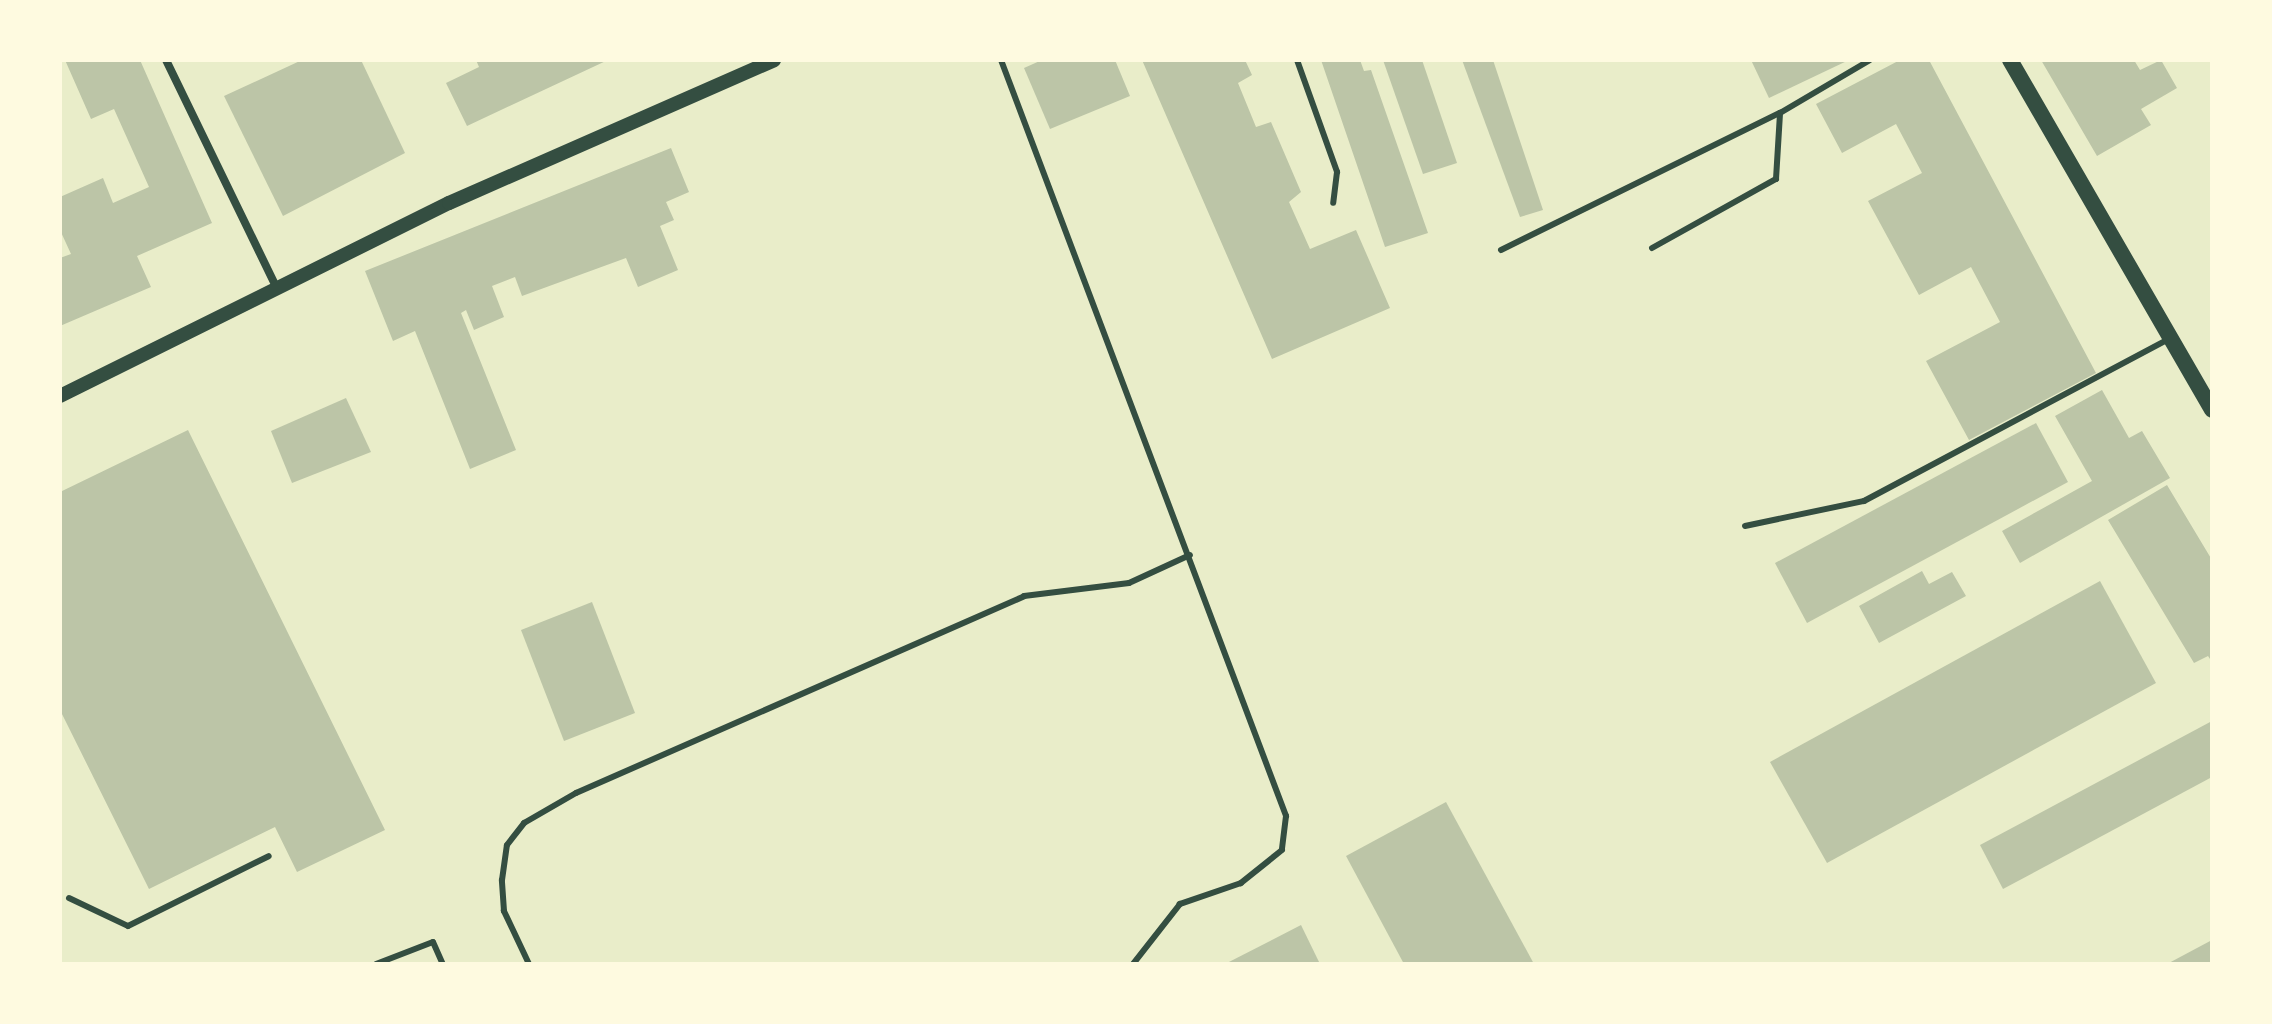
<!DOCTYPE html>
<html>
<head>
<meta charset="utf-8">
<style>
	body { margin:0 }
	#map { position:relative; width:2272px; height:1024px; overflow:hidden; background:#e9edc9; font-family:"Roboto Serif",serif }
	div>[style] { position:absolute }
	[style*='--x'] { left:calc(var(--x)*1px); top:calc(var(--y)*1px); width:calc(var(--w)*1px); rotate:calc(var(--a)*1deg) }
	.building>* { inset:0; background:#bcc5a7 }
	.service>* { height:6px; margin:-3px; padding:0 3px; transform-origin:3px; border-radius:3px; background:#344e41 }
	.minor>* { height:8px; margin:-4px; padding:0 4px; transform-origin:4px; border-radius:4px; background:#344e41 }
	.tertiary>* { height:14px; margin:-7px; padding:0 7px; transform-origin:7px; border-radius:7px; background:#344e41 }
	.secondary>* { height:16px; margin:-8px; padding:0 8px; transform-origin:8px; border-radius:8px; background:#344e41 }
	span { translate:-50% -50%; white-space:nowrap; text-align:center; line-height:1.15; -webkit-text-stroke:8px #fefae0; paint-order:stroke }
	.frame { position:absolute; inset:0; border:62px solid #fefae0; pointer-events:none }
</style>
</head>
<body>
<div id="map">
	<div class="building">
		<div style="clip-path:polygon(65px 60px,140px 60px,212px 223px,137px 256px,151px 287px,60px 326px,60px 258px,71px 254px,60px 230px,60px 197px,103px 178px,113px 203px,149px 187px,114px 109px,91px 119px)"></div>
		<div style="clip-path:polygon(302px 60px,361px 60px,405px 153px,283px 216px,224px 96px)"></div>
		<div style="clip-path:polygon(476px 60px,608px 60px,467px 126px,446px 83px,479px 67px)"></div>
		<div style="clip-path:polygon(1042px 60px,1115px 60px,1130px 96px,1050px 129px,1024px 68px)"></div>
		<div style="clip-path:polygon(1142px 60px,1245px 60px,1252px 75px,1238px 83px,1256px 127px,1271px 122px,1301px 192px,1289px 202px,1310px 249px,1356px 230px,1390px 308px,1272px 359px)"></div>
		<div style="clip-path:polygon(1321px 60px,1360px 60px,1364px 71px,1371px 70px,1428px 233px,1385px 247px)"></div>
		<div style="clip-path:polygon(1383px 60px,1422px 60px,1457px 163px,1423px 174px)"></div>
		<div style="clip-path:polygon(1462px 60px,1493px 60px,1543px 210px,1520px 217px)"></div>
		<div style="clip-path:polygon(1751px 60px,1849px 60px,1769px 98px)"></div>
		<div style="clip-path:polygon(1900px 60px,1929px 60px,2096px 373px,1969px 440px,1926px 361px,2000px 322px,1971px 267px,1919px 295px,1868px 201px,1922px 173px,1896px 124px,1842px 153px,1816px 104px)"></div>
		<div style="clip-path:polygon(2041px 60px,2134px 60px,2140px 70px,2161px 60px,2177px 88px,2141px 109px,2151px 125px,2097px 156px)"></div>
		<div style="clip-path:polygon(671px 148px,689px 192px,666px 202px,674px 220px,660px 226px,678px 270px,638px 287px,626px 258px,522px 296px,515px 277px,492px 286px,504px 317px,474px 330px,466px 310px,461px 313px,516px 450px,470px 469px,415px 331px,393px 341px,365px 271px)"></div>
		<div style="clip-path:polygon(2102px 390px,2129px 438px,2142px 431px,2170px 478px,2020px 563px,2002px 531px,2092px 481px,2055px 416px)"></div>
		<div style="clip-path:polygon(346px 398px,371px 452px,292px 483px,271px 431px)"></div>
		<div style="clip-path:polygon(2036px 423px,2068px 482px,1807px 623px,1775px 563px)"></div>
		<div style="clip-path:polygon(188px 430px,385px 830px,297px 872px,275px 827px,149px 889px,60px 710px,60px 492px)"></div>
		<div style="clip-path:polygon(2167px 485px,2212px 560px,2212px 662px,2208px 656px,2194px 663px,2108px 520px)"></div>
		<div style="clip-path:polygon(1922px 571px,1929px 584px,1952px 572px,1966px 596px,1879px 643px,1859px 606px)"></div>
		<div style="clip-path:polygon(2100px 581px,2156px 683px,1827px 863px,1770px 762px)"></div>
		<div style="clip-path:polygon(592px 602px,635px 713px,564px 741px,521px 630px)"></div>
		<div style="clip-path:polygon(2212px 721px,2212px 777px,2003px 889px,1980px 845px)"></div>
		<div style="clip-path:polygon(1446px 802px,1534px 964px,1404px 964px,1346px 856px)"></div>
		<div style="clip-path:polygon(1301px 925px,1320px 964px,1225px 964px)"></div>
		<div style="clip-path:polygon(2212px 940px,2212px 964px,2167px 964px)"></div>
	</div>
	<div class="service">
		<div style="--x:1001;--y:60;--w:808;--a:69.34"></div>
		<div style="--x:1286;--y:816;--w:34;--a:97"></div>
		<div style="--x:1282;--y:850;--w:53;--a:141.2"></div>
		<div style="--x:1241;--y:883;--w:65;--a:161"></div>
		<div style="--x:1180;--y:904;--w:76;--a:128.1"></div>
		<div style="--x:1297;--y:60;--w:119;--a:70.3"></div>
		<div style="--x:1337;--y:172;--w:31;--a:97"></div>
		<div style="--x:1652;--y:248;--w:142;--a:-29.1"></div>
		<div style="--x:1776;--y:179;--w:66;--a:-86.5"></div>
		<div style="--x:1780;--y:113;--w:104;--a:-30.5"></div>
		<div style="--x:1501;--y:250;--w:311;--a:-26.2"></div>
		<div style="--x:1745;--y:526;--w:122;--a:-11.9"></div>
		<div style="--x:1864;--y:501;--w:347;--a:-28"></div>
		<div style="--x:69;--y:898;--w:65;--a:25.4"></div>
		<div style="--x:128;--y:926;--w:157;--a:-26.4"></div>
		<div style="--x:376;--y:964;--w:61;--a:-21.1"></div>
		<div style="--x:433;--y:942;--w:24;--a:66"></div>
		<div style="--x:529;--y:964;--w:59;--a:-115.3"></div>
		<div style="--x:504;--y:911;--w:31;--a:-94"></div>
		<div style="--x:502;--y:880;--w:35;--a:-82"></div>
		<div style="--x:507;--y:845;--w:28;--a:-52"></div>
		<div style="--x:524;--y:823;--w:60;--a:-30"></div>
		<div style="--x:576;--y:793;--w:489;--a:-23.7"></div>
		<div style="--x:1024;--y:596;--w:106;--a:-7.1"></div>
		<div style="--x:1129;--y:583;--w:67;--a:-24.7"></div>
	</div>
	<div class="minor">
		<div style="--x:166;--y:60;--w:254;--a:64.1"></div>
	</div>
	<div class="tertiary">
		<div style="--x:60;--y:396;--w:434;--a:-26.4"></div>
		<div style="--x:449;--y:203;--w:355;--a:-23.7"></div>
	</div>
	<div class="secondary">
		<div style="--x:2010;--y:60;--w:404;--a:60"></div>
	</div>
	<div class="frame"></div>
</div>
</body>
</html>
